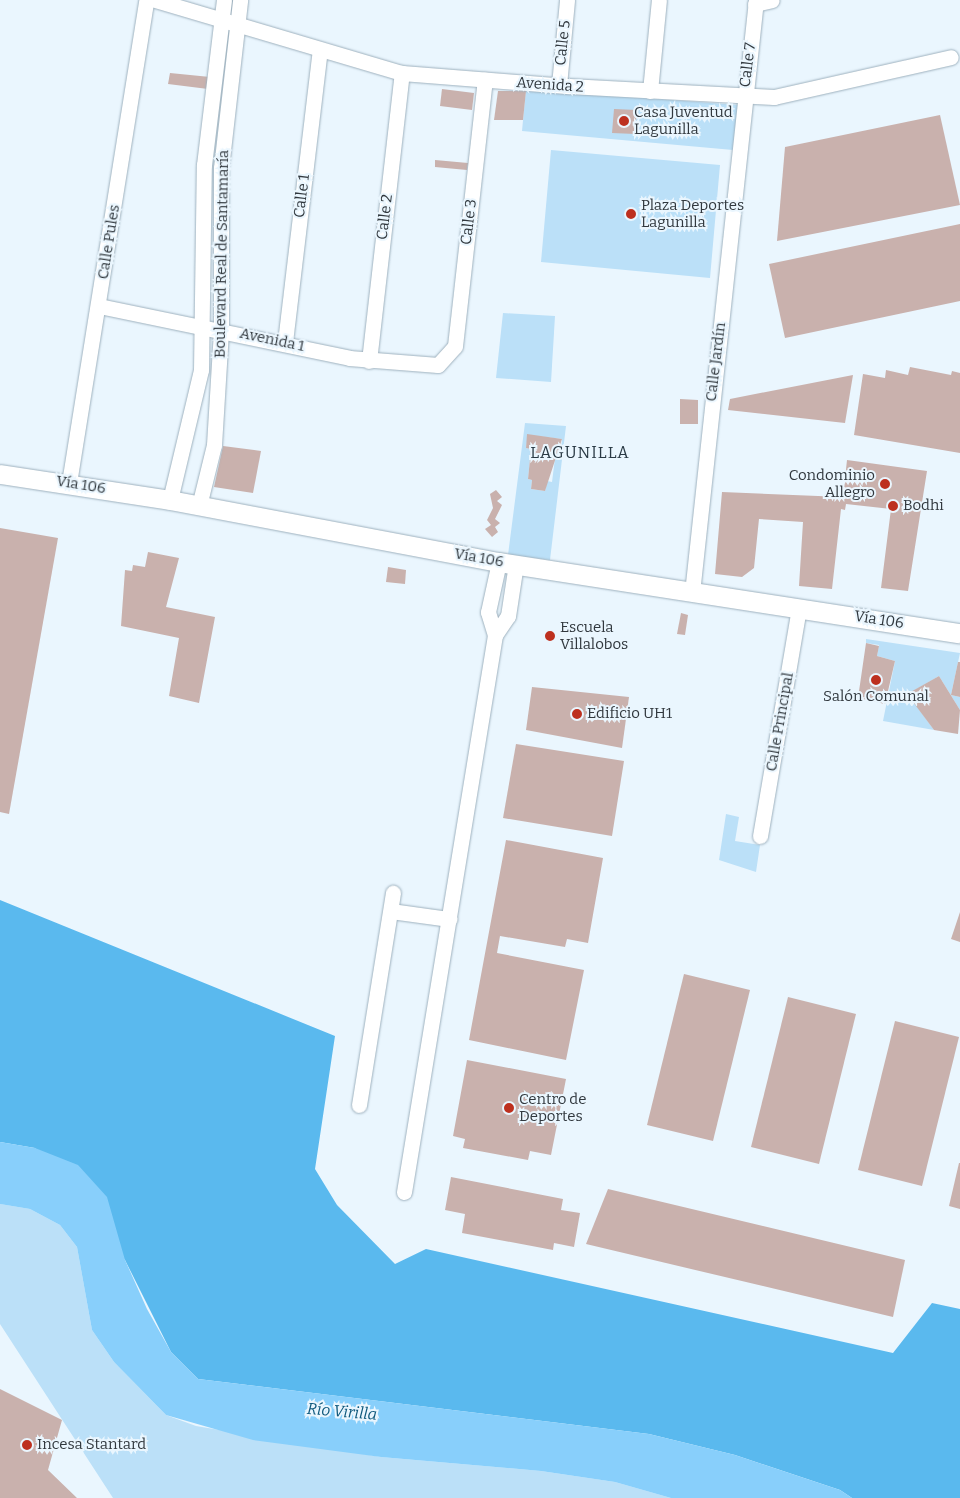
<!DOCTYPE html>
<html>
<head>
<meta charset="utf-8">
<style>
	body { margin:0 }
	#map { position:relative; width:960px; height:1498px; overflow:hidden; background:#eaf6fe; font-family:Bitter,serif }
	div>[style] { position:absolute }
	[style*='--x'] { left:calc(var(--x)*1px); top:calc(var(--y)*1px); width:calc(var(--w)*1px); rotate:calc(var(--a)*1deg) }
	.green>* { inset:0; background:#bbe0f8 }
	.forest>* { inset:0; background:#5ab9ee }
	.water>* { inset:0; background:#88cffb }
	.building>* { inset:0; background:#c9b1ad }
	.roads { filter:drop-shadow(0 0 1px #9eb1be) drop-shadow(0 0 1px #9eb1be) }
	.minor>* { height:15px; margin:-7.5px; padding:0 7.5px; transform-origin:7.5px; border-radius:7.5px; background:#fff }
	.major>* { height:19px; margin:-9.5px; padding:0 9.5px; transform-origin:9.5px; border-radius:9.5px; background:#fff }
	.dots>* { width:14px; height:14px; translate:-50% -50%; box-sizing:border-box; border:2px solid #eaf6fe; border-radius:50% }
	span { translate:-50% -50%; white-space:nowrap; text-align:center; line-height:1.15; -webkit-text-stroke:4px #eaf6fe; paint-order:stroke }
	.street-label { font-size:15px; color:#31383e }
	.poi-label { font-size:15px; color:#31383e }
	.left { translate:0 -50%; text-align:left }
	.right { translate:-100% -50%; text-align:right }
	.neighbourhood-label { font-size:16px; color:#293944; letter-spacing:1px }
	.water-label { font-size:16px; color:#0f597d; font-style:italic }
</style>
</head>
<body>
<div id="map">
	<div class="green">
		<div style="clip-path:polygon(526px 89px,738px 105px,733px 150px,522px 131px)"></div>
		<div style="clip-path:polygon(551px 150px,720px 165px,710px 278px,541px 262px)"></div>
		<div style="clip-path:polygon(503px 313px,555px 316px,551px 382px,496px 378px)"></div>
		<div style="clip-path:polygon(evenodd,525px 423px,566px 426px,550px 560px,508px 555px,525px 423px,528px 435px,562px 439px,561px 451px,556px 450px,552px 482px,547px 481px,545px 491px,531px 489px,532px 480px,528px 479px,531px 449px,526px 448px,528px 435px)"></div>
		<div style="clip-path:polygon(866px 639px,960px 653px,951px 695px,960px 697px,960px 710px,939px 676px,908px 694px,934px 730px,883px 721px,895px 661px,877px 656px,879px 645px,866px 643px)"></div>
		<div style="clip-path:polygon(726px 814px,739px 817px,735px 841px,760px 845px,756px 872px,719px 860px)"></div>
		<div style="clip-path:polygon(0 1204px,30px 1209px,60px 1225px,77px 1247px,92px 1330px,114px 1362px,166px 1415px,196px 1426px,381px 1457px,541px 1471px,615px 1482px,671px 1498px,113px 1498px,0 1324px)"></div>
	</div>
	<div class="forest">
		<div style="clip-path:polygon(0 900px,335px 1036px,315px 1169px,337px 1205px,395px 1264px,426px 1249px,893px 1353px,932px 1303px,960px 1309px,960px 1498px,852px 1498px,840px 1490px,735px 1455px,649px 1434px,198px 1379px,171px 1352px,125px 1260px,35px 1148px,0 1142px)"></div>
	</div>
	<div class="water">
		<div style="clip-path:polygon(0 1142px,35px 1148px,78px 1165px,107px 1197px,125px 1260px,147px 1309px,171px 1352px,198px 1379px,649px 1434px,735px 1455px,840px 1490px,852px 1498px,671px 1498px,615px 1482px,541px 1471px,381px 1457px,253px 1440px,166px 1415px,114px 1362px,92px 1330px,77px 1247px,60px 1225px,30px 1209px,0 1204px)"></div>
	</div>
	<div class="building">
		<div style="clip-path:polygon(170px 73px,210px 77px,208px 89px,168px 84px)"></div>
		<div style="clip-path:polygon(442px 89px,474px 93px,472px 110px,440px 106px)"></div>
		<div style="clip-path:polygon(498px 91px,526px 91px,523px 120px,494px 120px)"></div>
		<div style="clip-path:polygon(614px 109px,637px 110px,635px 134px,612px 133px)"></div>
		<div style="clip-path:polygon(940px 115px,960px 205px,777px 241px,785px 147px)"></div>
		<div style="clip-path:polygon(435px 160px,468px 163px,467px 170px,435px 167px)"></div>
		<div style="clip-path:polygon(960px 224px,960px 301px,785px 338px,769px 264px)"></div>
		<div style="clip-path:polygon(910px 367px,951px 375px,952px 371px,960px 373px,960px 453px,854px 435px,863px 374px,885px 378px,886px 370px,908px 375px)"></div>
		<div style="clip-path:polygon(853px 375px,845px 423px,728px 410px,730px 399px)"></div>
		<div style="clip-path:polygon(680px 399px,698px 400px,698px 424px,680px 424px)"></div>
		<div style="clip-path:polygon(527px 434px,562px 439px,545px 491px,531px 489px,532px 480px,528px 479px,531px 449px,526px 448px)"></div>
		<div style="clip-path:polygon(223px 446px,261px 451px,253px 493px,214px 487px)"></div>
		<div style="clip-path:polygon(847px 460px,927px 471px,908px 591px,881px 588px,891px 509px,846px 504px,845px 510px,841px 509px,832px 589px,799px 586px,803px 522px,759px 519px,754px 568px,742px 577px,715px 574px,722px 492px,843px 497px)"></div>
		<div style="clip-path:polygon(496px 490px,502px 497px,497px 501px,502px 505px,495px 519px,500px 523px,495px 527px,498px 532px,492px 537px,485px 529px,491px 525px,487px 520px,493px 508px,490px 494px)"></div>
		<div style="clip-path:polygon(0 528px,58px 538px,9px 814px,0 812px)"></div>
		<div style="clip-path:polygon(148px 552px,179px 558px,166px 607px,215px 617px,199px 703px,169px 696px,179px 638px,121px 626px,125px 570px,132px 571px,133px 565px,145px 567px)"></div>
		<div style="clip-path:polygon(388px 567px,406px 570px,405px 584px,386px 582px)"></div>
		<div style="clip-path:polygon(681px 613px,688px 615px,685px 635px,677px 634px)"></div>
		<div style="clip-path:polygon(866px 643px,879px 646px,877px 656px,895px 661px,885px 704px,858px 698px)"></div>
		<div style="clip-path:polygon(958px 662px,960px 662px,960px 697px,951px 695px)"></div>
		<div style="clip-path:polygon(939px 676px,960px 710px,958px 734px,934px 730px,907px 694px)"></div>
		<div style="clip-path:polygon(532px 687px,629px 697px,622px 748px,526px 730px)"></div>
		<div style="clip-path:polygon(516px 744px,624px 761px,612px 836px,503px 818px)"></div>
		<div style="clip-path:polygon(506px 840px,603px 858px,588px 943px,567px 939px,565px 947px,500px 936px,497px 953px,584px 970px,566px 1060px,469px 1040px)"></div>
		<div style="clip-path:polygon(960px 912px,960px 942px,951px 939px)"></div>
		<div style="clip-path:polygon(684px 974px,750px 990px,713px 1141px,647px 1125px)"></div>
		<div style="clip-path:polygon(788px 997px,856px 1014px,819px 1164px,751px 1147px)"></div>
		<div style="clip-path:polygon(895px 1021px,959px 1037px,922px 1186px,858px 1170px)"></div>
		<div style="clip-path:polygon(467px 1060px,566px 1079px,551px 1155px,530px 1151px,528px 1160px,463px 1148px,465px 1139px,453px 1136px)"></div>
		<div style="clip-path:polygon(959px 1163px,960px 1163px,960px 1209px,949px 1206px)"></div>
		<div style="clip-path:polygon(451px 1177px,563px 1199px,561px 1210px,580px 1213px,574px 1247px,554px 1243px,553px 1250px,462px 1233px,465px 1214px,445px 1210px)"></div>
		<div style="clip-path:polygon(608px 1189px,905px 1260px,893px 1317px,586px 1244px)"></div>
		<div style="clip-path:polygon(0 1389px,62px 1420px,48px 1470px,77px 1498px,0 1498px)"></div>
	</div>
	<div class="roads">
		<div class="minor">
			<div style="--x:155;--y:0;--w:258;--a:16.5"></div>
			<div style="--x:402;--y:73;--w:168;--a:4.5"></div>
			<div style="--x:569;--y:86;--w:205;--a:3.1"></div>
			<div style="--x:774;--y:97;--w:181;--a:-12.7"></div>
			<div style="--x:755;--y:4;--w:17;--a:-13"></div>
			<div style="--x:559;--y:85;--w:85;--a:-84.6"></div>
			<div style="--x:650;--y:91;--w:91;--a:-84.4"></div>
			<div style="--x:99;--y:306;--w:255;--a:11.7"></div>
			<div style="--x:349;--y:358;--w:89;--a:4.5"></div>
			<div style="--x:438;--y:365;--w:25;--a:-48"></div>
			<div style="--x:455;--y:346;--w:268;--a:-83.6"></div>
			<div style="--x:285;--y:342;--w:294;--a:-83.2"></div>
			<div style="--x:369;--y:361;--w:290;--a:-83.5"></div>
			<div style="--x:69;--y:483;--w:489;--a:-80.9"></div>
			<div style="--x:170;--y:500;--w:134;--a:-76.6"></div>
			<div style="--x:201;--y:370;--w:205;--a:-89.2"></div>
			<div style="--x:204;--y:165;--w:166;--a:-83.1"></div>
			<div style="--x:199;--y:506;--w:63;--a:-76.2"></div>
			<div style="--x:214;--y:445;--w:116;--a:-86.5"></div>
			<div style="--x:221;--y:329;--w:161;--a:-90"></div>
			<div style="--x:221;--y:168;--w:169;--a:-83.5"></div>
			<div style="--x:692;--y:593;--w:596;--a:-83.84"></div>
			<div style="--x:495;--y:635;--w:24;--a:-107"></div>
			<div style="--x:488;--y:612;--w:51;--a:-77.6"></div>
			<div style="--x:760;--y:836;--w:231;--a:-80.3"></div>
			<div style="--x:391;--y:911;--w:59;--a:7.9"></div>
			<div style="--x:359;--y:1105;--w:215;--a:-80.9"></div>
			<div style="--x:404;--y:1192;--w:564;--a:-80.72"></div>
			<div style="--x:495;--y:635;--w:23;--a:-56"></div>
			<div style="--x:508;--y:616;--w:53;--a:-81.3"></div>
		</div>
		<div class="major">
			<div style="--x:0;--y:474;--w:172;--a:8.7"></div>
			<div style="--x:170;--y:500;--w:335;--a:10.7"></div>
			<div style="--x:499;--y:562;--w:466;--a:8.8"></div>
		</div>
	</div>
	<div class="dots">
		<div style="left:624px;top:121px;background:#bd301f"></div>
		<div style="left:631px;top:214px;background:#bd301f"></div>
		<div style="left:885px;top:484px;background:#bd301f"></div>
		<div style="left:893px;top:506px;background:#bd301f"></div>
		<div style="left:550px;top:636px;background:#bd301f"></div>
		<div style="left:876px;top:680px;background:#bd301f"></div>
		<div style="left:577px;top:714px;background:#bd301f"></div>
		<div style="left:509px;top:1108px;background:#bd301f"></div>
		<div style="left:27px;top:1445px;background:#bd301f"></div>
	</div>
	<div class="street-label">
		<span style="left:563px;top:43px;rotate:-84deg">Calle 5</span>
		<span style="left:748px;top:65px;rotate:-83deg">Calle 7</span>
		<span style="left:550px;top:85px;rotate:4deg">Avenida 2</span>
		<span style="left:302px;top:196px;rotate:-83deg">Calle 1</span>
		<span style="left:385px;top:217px;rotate:-83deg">Calle 2</span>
		<span style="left:469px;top:222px;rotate:-83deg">Calle 3</span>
		<span style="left:109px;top:242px;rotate:-81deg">Calle Pules</span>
		<span style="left:222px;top:254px;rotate:-89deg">Boulevard Real de Santamaría</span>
		<span style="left:272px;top:340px;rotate:12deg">Avenida 1</span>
		<span style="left:716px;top:362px;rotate:-83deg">Calle Jardín</span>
		<span style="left:81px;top:485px;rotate:9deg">Vía 106</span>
		<span style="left:479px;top:558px;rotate:10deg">Vía 106</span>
		<span style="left:879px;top:620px;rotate:9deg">Vía 106</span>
		<span style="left:780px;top:722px;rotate:-80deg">Calle Principal</span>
	</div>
	<div class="poi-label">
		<span class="left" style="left:634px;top:121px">Casa Juventud<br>Lagunilla</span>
		<span class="left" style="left:641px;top:214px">Plaza Deportes<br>Lagunilla</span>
		<span class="right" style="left:875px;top:484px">Condominio<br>Allegro</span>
		<span class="left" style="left:903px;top:506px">Bodhi</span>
		<span class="left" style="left:560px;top:636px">Escuela<br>Villalobos</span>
		<span style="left:876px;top:697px">Salón Comunal</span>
		<span class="left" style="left:587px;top:714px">Edificio UH1</span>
		<span class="left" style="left:519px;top:1108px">Centro de<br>Deportes</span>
		<span class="left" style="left:37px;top:1445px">Incesa Stantard</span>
	</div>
	<div class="neighbourhood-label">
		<span style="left:580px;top:453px">LAGUNILLA</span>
	</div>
	<div class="water-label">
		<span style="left:342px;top:1412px;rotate:5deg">Río Virilla</span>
	</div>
</div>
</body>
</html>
